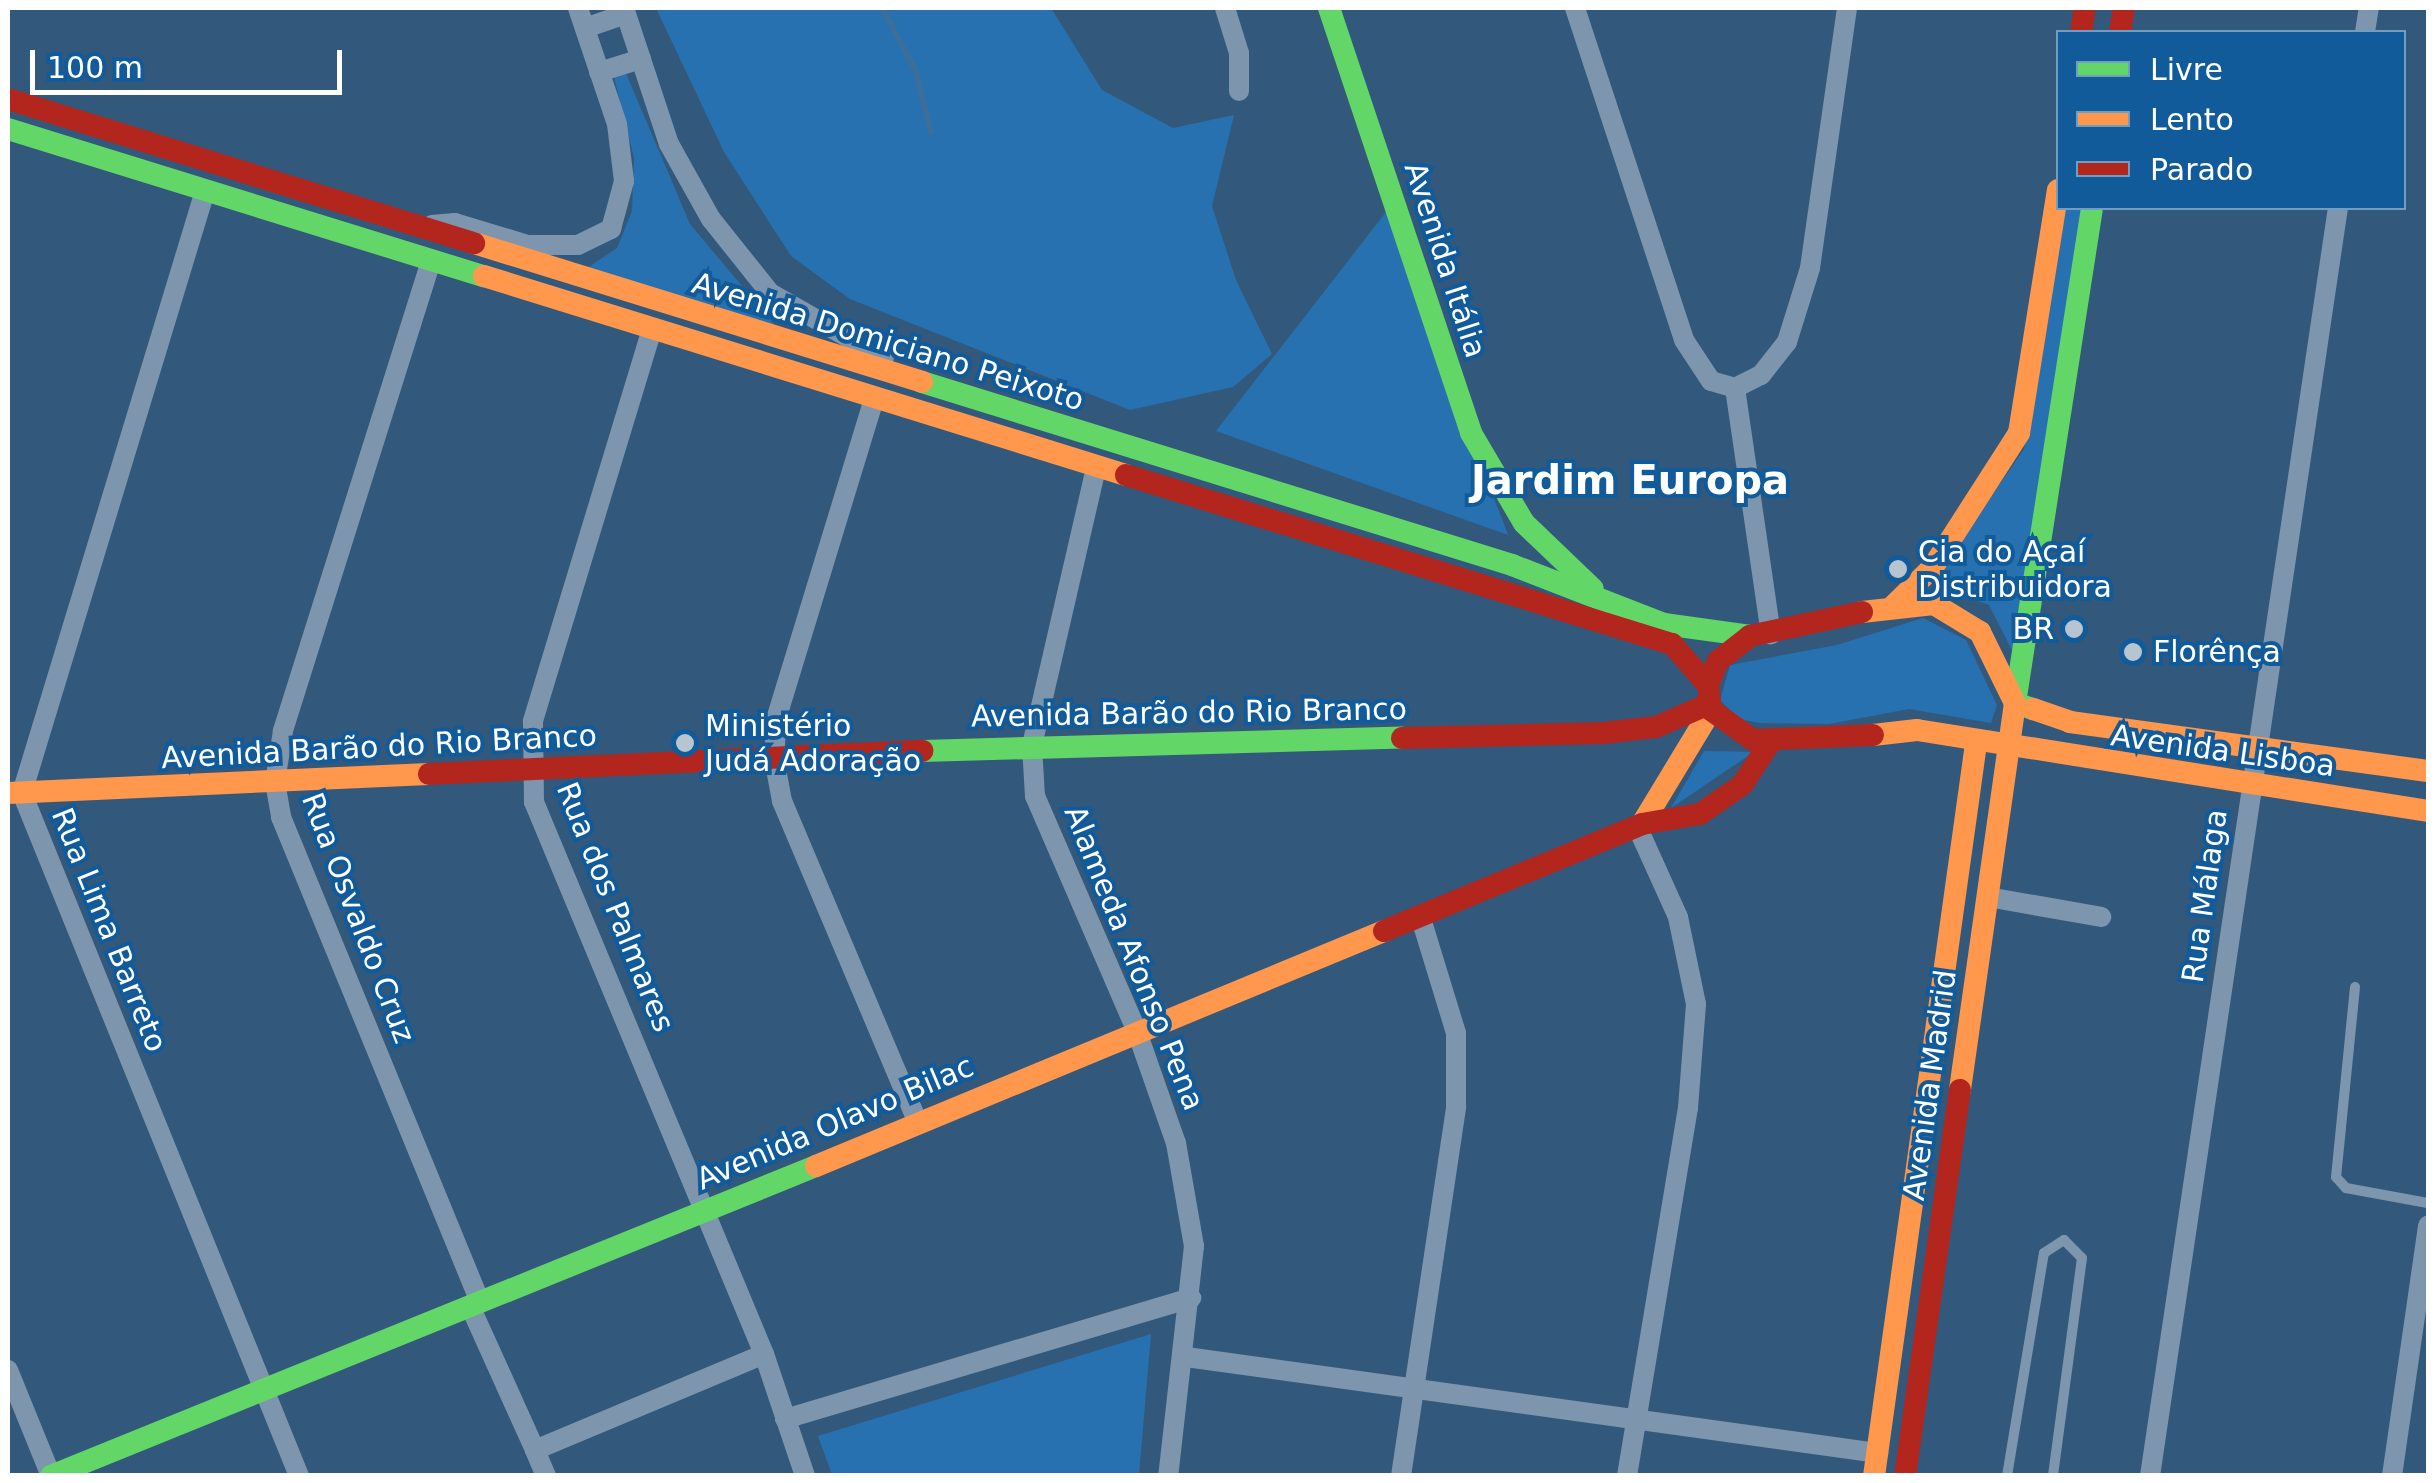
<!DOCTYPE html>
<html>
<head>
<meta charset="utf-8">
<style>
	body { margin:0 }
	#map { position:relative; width:2436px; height:1483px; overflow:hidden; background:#32597c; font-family:"DejaVu Sans",sans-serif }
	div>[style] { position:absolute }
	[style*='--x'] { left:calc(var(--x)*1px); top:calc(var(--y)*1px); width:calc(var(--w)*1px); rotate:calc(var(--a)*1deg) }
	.green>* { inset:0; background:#2771b1 }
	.stream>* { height:6px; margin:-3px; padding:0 3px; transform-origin:3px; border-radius:3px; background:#3c6e9b }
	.lane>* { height:10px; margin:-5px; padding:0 5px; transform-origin:5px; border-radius:5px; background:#7d96ae }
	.street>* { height:20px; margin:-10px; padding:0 10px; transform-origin:10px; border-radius:10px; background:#7d96ae }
	.fast>* { height:22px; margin:-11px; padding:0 11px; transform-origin:11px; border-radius:11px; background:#63d668 }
	.slow>* { height:22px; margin:-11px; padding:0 11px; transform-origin:11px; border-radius:11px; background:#ff974d }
	.jam>* { height:22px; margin:-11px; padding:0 11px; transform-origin:11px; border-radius:11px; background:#b3261e }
	.dots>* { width:28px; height:28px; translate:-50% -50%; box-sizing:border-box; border:5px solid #125b9b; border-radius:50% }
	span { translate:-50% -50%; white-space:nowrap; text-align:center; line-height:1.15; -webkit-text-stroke:8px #125b9b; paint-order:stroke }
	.street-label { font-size:30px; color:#fff }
	.poi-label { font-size:30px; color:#fff }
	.left { translate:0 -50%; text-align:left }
	.right { translate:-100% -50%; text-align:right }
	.district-label { font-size:40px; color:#fff; font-weight:700 }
	.frame { position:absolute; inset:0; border:10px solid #fff; pointer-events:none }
	.legend { position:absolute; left:2056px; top:30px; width:350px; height:180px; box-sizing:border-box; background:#125b9b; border:2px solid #719dc3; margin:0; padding:12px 18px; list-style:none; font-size:30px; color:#fff }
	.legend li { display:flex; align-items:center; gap:20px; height:50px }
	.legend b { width:50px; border:2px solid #719dc3 }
	.scale { position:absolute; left:30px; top:50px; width:312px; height:45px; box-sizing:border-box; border:5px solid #fff; border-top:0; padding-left:12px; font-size:30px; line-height:35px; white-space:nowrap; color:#fff; -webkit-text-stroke:8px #125b9b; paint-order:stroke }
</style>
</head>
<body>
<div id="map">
	<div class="green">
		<div style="clip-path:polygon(656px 8px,1051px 8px,1102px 90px,1173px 128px,1234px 115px,1212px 206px,1236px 280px,1272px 354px,1233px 387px,1130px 410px,850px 299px,791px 256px,724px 152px)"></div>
		<div style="clip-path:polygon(625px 71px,690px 224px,778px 329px,581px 272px,617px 248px,632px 211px,634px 158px,614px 77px)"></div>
		<div style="clip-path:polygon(2064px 208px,2083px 208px,2016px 658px,1989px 605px,1931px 584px,2024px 449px)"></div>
		<div style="clip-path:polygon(1386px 212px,1508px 535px,1216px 431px)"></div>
		<div style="clip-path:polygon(1923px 618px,1966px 640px,1997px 705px,1991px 723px,1909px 709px,1829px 724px,1760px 723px,1739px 719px,1720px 700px,1730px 665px,1837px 645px)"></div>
		<div style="clip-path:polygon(1704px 751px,1754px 752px,1671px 808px)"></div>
		<div style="clip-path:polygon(1151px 1334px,1139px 1475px,832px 1475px,818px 1436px)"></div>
	</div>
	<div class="stream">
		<div style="--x:882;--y:8;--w:72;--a:61.6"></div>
		<div style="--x:916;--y:71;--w:63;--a:76.2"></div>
	</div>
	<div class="lane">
		<div style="--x:2355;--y:987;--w:191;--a:95.7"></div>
		<div style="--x:2336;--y:1177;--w:15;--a:48"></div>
		<div style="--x:2346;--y:1188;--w:83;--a:10.4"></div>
		<div style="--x:2007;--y:1476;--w:226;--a:-80.6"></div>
		<div style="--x:2044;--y:1253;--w:24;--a:-33"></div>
		<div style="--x:2064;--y:1240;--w:25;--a:45"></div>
		<div style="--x:2082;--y:1258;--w:220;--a:97.6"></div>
	</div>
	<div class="street">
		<div style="--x:624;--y:8;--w:143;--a:71.7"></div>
		<div style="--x:669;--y:144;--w:86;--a:60.8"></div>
		<div style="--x:711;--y:219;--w:95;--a:51.4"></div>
		<div style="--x:770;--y:293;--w:131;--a:29.7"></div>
		<div style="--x:1225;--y:8;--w:47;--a:72.7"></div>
		<div style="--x:1239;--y:53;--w:38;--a:90"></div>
		<div style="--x:1575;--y:8;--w:349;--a:71.8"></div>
		<div style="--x:1684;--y:340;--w:49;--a:56.6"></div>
		<div style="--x:1711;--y:381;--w:25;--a:16"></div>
		<div style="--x:585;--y:28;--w:43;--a:-18.9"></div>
		<div style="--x:2365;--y:32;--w:24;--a:-81"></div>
		<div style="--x:599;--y:72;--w:44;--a:-17.2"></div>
		<div style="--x:205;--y:191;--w:629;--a:106.91"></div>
		<div style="--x:22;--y:793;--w:737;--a:67.92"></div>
		<div style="--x:432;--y:225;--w:23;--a:-5"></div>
		<div style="--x:455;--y:223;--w:76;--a:16.8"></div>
		<div style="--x:528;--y:245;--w:50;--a:0"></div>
		<div style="--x:578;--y:245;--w:37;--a:-26"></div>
		<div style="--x:611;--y:229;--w:50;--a:-74.8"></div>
		<div style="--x:624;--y:181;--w:57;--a:-97"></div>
		<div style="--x:617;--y:124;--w:122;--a:-108.6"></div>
		<div style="--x:431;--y:261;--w:493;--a:107.5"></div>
		<div style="--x:283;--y:731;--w:52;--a:98.9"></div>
		<div style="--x:275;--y:782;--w:36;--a:80"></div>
		<div style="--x:281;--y:817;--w:524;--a:67.69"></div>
		<div style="--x:652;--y:329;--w:410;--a:106.9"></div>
		<div style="--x:533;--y:721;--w:81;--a:89.3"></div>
		<div style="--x:534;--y:802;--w:598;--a:67.38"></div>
		<div style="--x:1735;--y:388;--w:29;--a:-27"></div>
		<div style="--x:1761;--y:375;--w:42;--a:-51.8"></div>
		<div style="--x:1787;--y:342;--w:77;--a:-72.7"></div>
		<div style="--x:1810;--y:268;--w:263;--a:-81.9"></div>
		<div style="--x:1735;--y:388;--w:249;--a:81.7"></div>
		<div style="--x:874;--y:399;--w:332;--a:107"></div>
		<div style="--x:777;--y:716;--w:42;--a:94.1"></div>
		<div style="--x:774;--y:758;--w:44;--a:79.5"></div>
		<div style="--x:782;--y:801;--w:347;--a:67.1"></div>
		<div style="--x:1096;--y:468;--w:285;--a:103"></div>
		<div style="--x:1032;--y:746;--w:50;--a:86.6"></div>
		<div style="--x:1035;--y:796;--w:254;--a:66.6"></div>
		<div style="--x:1136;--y:1029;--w:121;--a:70.7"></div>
		<div style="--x:1176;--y:1143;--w:105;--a:80.1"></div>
		<div style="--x:1194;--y:1246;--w:231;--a:96.4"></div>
		<div style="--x:1988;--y:897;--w:115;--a:10"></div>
		<div style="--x:470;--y:1306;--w:158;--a:65.7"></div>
		<div style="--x:1186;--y:1357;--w:699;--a:7.9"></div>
		<div style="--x:8;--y:1370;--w:114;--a:67.9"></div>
		<div style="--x:785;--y:1419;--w:424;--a:-16.6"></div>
		<div style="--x:546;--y:1476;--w:28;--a:-113"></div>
		<div style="--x:535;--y:1450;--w:248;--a:-22.7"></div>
		<div style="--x:764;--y:1354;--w:129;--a:71.4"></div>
		<div style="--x:1401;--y:1476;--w:374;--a:-81.5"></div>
		<div style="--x:1456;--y:1106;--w:73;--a:-90"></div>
		<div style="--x:1456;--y:1033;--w:123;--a:-107"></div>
		<div style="--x:1627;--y:1476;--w:373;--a:-80.6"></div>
		<div style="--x:1688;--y:1108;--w:104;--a:-85.6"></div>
		<div style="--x:1696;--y:1004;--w:89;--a:-101.7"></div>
		<div style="--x:1678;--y:917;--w:100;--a:-114.3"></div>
		<div style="--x:2150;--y:1476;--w:1282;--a:-81.57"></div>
		<div style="--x:2392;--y:1476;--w:253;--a:-81.8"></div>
	</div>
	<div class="fast">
		<div style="--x:1329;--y:8;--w:448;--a:71.5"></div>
		<div style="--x:1471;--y:433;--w:104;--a:59.5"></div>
		<div style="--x:1524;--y:523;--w:95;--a:43.7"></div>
		<div style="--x:8;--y:129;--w:498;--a:17.2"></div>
		<div style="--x:922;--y:382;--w:618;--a:17.23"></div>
		<div style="--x:1512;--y:565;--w:163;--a:21.2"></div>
		<div style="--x:1664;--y:624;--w:87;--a:7.9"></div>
		<div style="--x:2033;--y:709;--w:19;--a:-162"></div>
		<div style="--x:2015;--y:703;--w:501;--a:-81.16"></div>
		<div style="--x:922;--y:751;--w:480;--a:-1.6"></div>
		<div style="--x:51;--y:1476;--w:825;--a:-22.06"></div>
	</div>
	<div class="slow">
		<div style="--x:474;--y:243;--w:469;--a:17.2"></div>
		<div style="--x:484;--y:276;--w:672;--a:17.22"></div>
		<div style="--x:1894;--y:605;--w:54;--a:-44.3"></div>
		<div style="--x:1933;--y:567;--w:159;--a:-57.3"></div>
		<div style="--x:2019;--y:433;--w:246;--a:-80.9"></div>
		<div style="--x:1862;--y:612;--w:72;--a:-6.3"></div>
		<div style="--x:1934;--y:604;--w:54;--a:31.3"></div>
		<div style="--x:1980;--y:632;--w:79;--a:63.8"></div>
		<div style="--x:2015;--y:703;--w:391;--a:98.1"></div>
		<div style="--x:2033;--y:709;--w:39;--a:19"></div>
		<div style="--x:2070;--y:722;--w:361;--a:7.8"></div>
		<div style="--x:1873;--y:735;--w:44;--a:-6.5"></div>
		<div style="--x:1917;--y:730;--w:517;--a:9.01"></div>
		<div style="--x:8;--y:793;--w:421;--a:-2.6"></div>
		<div style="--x:1642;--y:824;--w:133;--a:-58.8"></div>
		<div style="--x:816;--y:1166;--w:615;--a:-22.48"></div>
		<div style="--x:1874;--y:1476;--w:739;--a:-82.07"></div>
	</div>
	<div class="jam">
		<div style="--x:2081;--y:32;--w:24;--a:-81"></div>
		<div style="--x:2120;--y:32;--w:24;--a:-81"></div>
		<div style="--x:8;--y:99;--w:488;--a:17.2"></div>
		<div style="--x:1126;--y:475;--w:572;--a:17.2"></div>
		<div style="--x:1672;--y:644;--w:55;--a:48.7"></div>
		<div style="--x:1862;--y:612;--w:115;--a:167.9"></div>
		<div style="--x:1750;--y:636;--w:41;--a:142"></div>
		<div style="--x:1718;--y:661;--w:26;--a:113"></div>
		<div style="--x:1708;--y:685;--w:25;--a:83"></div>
		<div style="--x:1711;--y:710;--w:52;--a:35.5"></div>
		<div style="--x:1753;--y:740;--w:120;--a:-2.4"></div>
		<div style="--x:1402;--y:738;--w:201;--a:-1.4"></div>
		<div style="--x:1603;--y:733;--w:53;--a:-6.5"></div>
		<div style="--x:1656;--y:727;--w:58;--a:-23.5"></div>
		<div style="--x:429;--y:774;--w:494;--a:-2.7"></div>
		<div style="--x:1384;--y:931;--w:279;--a:-22.5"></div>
		<div style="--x:1642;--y:824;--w:59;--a:-9.8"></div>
		<div style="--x:1700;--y:814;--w:51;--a:-34.6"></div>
		<div style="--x:1742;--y:785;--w:49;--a:-56.6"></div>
		<div style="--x:1905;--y:1476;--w:390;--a:-81.9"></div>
	</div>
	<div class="dots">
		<div style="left:1898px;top:569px;background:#b7c5d1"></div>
		<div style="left:2074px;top:629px;background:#b7c5d1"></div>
		<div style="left:2133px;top:652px;background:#b7c5d1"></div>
		<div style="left:685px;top:743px;background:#b7c5d1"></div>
	</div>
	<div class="street-label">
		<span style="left:1445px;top:260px;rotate:72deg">Avenida Itália</span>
		<span style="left:888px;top:342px;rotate:17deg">Avenida Domiciano Peixoto</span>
		<span style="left:1189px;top:713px;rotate:-1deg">Avenida Barão do Rio Branco</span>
		<span style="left:379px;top:747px;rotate:-3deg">Avenida Barão do Rio Branco</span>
		<span style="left:2223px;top:751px;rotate:8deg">Avenida Lisboa</span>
		<span style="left:2205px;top:896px;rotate:-82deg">Rua Málaga</span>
		<span style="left:615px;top:907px;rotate:68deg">Rua dos Palmares</span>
		<span style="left:358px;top:918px;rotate:69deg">Rua Osvaldo Cruz</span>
		<span style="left:109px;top:930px;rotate:68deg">Rua Lima Barreto</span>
		<span style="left:1134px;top:958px;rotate:68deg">Alameda Afonso Pena</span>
		<span style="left:1930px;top:1085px;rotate:-82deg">Avenida Madrid</span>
		<span style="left:835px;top:1123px;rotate:-23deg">Avenida Olavo Bilac</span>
	</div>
	<div class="poi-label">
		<span class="left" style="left:1918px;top:569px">Cia do Açaí<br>Distribuidora</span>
		<span class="right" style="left:2054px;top:629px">BR</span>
		<span class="left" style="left:2153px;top:652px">Florênça</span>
		<span class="left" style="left:705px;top:743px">Ministério<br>Judá Adoração</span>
	</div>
	<div class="district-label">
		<span style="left:1630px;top:480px">Jardim Europa</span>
	</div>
	<div class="frame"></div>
	<ul class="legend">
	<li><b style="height:12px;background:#63d668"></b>Livre</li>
	<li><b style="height:12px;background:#ff974d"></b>Lento</li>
	<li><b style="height:12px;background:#b3261e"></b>Parado</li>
	</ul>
	<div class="scale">100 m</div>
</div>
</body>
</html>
